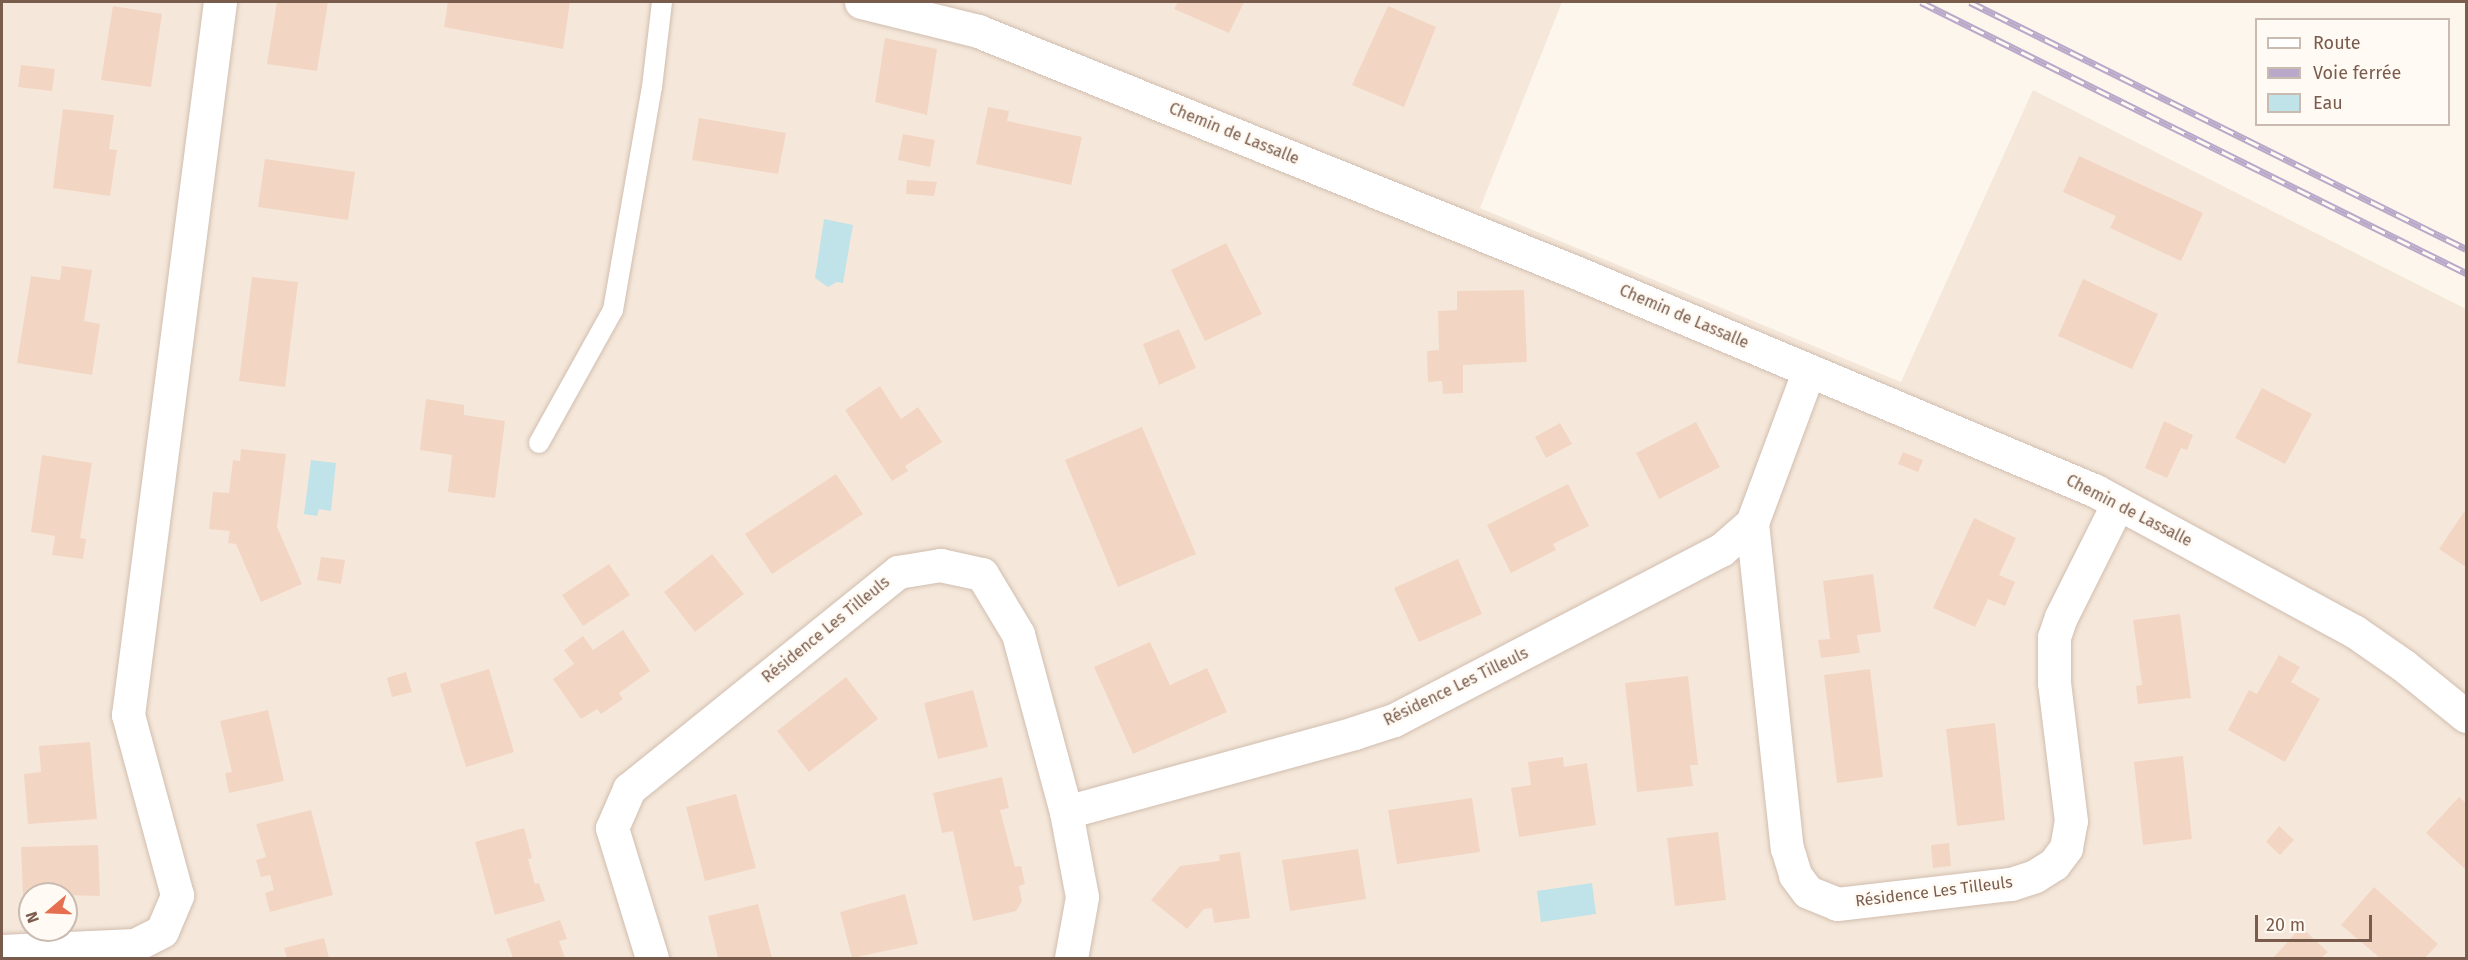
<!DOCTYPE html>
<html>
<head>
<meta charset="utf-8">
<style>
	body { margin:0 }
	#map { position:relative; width:2468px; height:960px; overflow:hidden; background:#fdf6ec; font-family:"Fira Sans",sans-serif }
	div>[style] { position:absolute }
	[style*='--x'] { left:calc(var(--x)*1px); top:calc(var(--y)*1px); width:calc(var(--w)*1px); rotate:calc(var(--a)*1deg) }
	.residential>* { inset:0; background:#f5e8da }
	.water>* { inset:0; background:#bfe3e8 }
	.building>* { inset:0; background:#f3d5c3 }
	.roads { filter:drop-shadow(0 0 2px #d1beb0) drop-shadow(0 0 2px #d1beb0) }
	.service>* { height:20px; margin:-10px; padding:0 10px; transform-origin:10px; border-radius:10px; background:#fff }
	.minor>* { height:33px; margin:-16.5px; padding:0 16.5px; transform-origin:16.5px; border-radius:16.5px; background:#fff }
	.rail>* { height:7px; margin-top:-3.5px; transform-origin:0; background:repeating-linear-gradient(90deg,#fffaf3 0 14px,#b9a8c9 0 28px); box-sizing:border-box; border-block:2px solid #b9a8c9 }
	span { translate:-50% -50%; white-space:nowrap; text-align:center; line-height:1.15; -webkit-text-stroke:5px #fffaf3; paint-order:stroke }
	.street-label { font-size:16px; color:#7a5c4d }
	.frame { position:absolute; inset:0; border:3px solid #7a5c4d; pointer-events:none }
	.legend { position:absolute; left:2255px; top:18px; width:195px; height:108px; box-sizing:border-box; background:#fffaf3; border:2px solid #cabbb1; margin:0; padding:8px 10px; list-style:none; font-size:18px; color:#7a5c4d }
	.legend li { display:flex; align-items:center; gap:12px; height:30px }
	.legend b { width:30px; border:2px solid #cabbb1 }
	.north { position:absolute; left:18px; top:882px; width:60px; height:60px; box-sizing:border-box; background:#fffaf3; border:2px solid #cabbb1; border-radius:50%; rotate:251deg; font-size:16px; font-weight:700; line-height:24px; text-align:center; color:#7a5c4d }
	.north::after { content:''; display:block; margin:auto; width:21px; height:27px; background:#e76f51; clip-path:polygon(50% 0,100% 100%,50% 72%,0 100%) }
	.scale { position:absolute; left:2255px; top:915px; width:117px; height:27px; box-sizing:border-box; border:3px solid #7a5c4d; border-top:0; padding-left:8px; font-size:18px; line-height:21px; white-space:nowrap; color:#7a5c4d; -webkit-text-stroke:4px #fffaf3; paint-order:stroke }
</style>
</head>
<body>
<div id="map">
	<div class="residential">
		<div style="clip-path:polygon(evenodd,2px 2px,1562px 2px,1480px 208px,1901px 382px,2033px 90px,2466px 309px,2466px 958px,2px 958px,2px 2px,30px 894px,66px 894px,66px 930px,30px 930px,30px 894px)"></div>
	</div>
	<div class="water">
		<div style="clip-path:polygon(824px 219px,853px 225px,843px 283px,837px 282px,828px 287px,815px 278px)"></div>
		<div style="clip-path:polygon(311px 460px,336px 463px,331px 511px,319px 509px,317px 516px,304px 514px)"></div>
		<div style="clip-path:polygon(1592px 883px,1596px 914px,1541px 922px,1537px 891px)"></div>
	</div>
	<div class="building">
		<div style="clip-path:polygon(277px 2px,328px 2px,317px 71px,267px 64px)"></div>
		<div style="clip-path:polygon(448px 2px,570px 2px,563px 49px,444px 27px)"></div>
		<div style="clip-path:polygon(1178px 2px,1244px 2px,1229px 33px,1174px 9px)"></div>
		<div style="clip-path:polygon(113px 6px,162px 14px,151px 87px,101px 80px)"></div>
		<div style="clip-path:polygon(1388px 6px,1436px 27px,1404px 107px,1352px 85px)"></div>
		<div style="clip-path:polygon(885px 38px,937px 49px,927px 115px,875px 102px)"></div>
		<div style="clip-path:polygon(21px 65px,55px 69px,52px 91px,18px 87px)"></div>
		<div style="clip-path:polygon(988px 107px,1009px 111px,1007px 121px,1082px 137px,1071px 185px,976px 164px)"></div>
		<div style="clip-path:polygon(63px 109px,114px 115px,109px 149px,117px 150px,110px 196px,53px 188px)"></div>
		<div style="clip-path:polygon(699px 118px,786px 133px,778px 174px,692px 160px)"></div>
		<div style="clip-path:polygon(903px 134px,935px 140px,930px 167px,898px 160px)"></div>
		<div style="clip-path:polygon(2079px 156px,2203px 213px,2181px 261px,2110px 228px,2116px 216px,2063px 192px)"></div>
		<div style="clip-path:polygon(265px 159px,355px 172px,348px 220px,258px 207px)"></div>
		<div style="clip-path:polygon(907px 180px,937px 182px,934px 196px,906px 194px)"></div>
		<div style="clip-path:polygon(1226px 243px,1262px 314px,1205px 341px,1171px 270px)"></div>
		<div style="clip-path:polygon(62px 266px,92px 270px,84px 321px,100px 324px,92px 375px,17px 363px,31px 276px,60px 280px)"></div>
		<div style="clip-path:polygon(252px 277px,298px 282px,285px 387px,239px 381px)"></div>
		<div style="clip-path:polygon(2083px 279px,2158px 314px,2132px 369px,2058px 336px)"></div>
		<div style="clip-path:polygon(1524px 290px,1527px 362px,1463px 365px,1463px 393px,1443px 394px,1442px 381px,1428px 382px,1427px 351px,1439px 350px,1438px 311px,1457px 310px,1457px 291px)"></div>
		<div style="clip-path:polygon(1179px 329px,1196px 368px,1159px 385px,1143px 344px)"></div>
		<div style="clip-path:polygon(880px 386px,901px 419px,918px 407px,942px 442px,905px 466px,908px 471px,892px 481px,845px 410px)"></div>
		<div style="clip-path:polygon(2262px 388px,2312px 414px,2285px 464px,2235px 438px)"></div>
		<div style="clip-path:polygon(426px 399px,464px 405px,464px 415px,505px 421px,495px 498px,448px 492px,452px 455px,420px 450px)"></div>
		<div style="clip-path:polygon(2164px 421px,2193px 435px,2187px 450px,2181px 448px,2167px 478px,2145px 468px)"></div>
		<div style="clip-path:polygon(1696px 422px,1720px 467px,1659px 499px,1636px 453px)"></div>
		<div style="clip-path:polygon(1560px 423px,1572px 444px,1546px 458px,1535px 437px)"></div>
		<div style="clip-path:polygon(1142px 427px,1196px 554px,1118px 587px,1065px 460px)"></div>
		<div style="clip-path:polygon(241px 449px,286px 454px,277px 527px,302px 584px,261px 602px,236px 544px,228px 543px,230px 531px,209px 529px,213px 492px,229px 493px,233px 460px,240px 461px)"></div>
		<div style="clip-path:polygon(1903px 452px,1923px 460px,1918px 472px,1898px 464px)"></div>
		<div style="clip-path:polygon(42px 455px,92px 463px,80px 538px,86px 539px,83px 559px,52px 555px,55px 536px,31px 532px)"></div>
		<div style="clip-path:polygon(836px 474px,863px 514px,772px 574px,745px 534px)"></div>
		<div style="clip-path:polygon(1568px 484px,1589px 526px,1553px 544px,1556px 550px,1511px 573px,1487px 525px)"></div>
		<div style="clip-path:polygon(2464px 512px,2466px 514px,2466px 567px,2439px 549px)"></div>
		<div style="clip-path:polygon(1974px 518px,2016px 538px,1999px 575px,2015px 582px,2005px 606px,1988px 599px,1975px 627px,1933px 608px)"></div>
		<div style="clip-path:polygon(712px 554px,744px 594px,695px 632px,664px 592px)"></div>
		<div style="clip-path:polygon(321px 557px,345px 560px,341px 584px,317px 580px)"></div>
		<div style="clip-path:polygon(1458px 559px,1482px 614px,1419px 642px,1394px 588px)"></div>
		<div style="clip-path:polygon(609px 564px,630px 595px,583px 626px,562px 595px)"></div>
		<div style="clip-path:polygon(1873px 574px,1881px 632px,1857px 635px,1860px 653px,1821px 658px,1818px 640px,1830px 639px,1823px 581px)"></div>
		<div style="clip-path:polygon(2180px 614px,2191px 698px,2138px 704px,2136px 686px,2142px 685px,2133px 620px)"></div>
		<div style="clip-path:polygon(623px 630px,650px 671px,619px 693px,623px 699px,601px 714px,597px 709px,581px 719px,553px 679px,574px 664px,564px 650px,583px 636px,593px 650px)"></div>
		<div style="clip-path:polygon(1150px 642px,1170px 685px,1207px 668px,1227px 712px,1133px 754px,1094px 667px)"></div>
		<div style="clip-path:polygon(2279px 655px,2300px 667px,2291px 682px,2320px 699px,2285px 762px,2228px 730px,2249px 690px,2257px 694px)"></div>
		<div style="clip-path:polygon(489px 669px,514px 752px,466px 767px,440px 684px)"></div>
		<div style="clip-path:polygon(1870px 669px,1883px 777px,1837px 783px,1824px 675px)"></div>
		<div style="clip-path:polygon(406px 672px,412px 692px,392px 697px,387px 678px)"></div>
		<div style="clip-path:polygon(1688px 676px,1698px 765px,1690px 765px,1693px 786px,1637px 792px,1625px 683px)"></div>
		<div style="clip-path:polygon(846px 677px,878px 719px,809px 772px,777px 731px)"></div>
		<div style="clip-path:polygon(973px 690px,988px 747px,938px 759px,924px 703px)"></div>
		<div style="clip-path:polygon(268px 710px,284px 781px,229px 793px,225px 773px,232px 772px,220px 721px)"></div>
		<div style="clip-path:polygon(1995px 723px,2005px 820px,1957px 826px,1946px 729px)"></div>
		<div style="clip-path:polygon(90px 742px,97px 819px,28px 824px,24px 774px,41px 772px,39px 746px)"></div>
		<div style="clip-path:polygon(2183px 756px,2192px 839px,2143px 845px,2134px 762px)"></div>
		<div style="clip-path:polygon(1563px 757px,1564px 767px,1587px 763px,1596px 825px,1519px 837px,1511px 788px,1531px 785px,1528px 762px)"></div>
		<div style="clip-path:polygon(1002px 777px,1009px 808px,1000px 810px,1015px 867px,1021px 866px,1025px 884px,1019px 886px,1022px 901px,1016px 911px,973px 921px,953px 831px,942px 833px,933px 793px)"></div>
		<div style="clip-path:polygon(736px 794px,756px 868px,705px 881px,686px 807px)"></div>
		<div style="clip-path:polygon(2459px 797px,2466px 803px,2466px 870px,2426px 833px)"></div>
		<div style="clip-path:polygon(1472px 798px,1480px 852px,1397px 864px,1388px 810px)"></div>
		<div style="clip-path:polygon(311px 810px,333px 895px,270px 912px,265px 893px,274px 890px,270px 875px,261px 877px,256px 860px,266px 857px,256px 824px)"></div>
		<div style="clip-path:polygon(2279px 826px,2294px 840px,2280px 855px,2266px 842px)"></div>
		<div style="clip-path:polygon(524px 828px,532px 858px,528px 859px,535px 884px,539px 883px,545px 901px,495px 915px,475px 842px)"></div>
		<div style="clip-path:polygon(1718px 832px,1726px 900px,1675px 906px,1667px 838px)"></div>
		<div style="clip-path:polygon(1949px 843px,1951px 866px,1933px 868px,1931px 845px)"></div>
		<div style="clip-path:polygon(98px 845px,100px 896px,30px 894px,30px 898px,23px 898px,21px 847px)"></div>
		<div style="clip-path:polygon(1358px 849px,1366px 899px,1290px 911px,1282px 860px)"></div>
		<div style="clip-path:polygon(1240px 852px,1250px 918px,1214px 923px,1212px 908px,1204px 909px,1187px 929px,1151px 900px,1180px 866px,1220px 861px,1219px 855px)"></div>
		<div style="clip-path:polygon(2374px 887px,2438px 944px,2425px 958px,2380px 958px,2341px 925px)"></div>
		<div style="clip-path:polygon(905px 894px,918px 944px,852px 958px,840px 912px)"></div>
		<div style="clip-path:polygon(758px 904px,772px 958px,718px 958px,708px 916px)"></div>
		<div style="clip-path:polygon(560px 920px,567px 939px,559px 941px,565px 958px,513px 958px,506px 939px)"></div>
		<div style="clip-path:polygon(2301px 927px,2328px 952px,2321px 958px,2273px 958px)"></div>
		<div style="clip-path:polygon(324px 938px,329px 958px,287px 958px,284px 948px)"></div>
	</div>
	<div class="roads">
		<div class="service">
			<div style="--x:539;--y:443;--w:152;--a:-60.9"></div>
			<div style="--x:613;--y:310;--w:226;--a:-80.1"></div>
			<div style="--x:652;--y:87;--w:86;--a:-83.3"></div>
		</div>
		<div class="minor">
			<div style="--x:861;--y:2;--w:121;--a:13.9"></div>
			<div style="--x:978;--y:31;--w:649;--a:21.98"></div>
			<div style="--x:1580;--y:274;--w:560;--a:22.81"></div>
			<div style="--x:2096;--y:491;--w:294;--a:28.5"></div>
			<div style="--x:2354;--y:631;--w:60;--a:34.8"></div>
			<div style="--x:2403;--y:665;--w:81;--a:39"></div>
			<div style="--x:1752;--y:523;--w:327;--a:83.9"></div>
			<div style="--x:1787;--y:848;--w:28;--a:73"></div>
			<div style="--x:1795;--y:875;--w:21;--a:53"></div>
			<div style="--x:1808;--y:892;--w:31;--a:22"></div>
			<div style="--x:1837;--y:904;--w:175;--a:-6.6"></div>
			<div style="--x:2011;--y:884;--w:25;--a:-18"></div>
			<div style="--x:2035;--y:876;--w:22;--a:-32"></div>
			<div style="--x:2054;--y:864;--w:20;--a:-53"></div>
			<div style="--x:2066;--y:848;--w:27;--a:-80"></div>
			<div style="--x:2071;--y:821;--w:139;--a:-97"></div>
			<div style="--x:2054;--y:683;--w:46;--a:-90"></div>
			<div style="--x:2054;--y:637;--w:21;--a:-71"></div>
			<div style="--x:2061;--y:617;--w:127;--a:-63.4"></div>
			<div style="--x:1066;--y:812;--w:299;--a:-15.3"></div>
			<div style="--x:1354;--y:733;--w:42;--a:-18"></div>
			<div style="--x:1394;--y:720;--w:369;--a:-27.5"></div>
			<div style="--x:1721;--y:550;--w:41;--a:-41.1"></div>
			<div style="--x:1752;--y:523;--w:163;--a:-69.6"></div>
			<div style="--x:2;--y:951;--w:133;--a:-2.6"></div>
			<div style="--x:135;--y:945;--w:30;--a:-27"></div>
			<div style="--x:162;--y:931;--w:39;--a:-67"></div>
			<div style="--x:177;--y:895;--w:187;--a:-105.2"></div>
			<div style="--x:128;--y:715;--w:719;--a:-82.65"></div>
			<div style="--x:652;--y:958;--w:136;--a:-107.1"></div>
			<div style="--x:612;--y:828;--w:43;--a:-66.4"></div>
			<div style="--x:629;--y:789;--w:346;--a:-38.9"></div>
			<div style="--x:898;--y:572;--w:43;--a:-9.5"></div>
			<div style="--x:940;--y:565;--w:43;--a:12.1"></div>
			<div style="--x:982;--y:574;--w:70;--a:59"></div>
			<div style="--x:1018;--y:634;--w:184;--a:74.9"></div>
			<div style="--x:1066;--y:812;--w:86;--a:79.3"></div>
			<div style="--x:1082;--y:897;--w:62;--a:100.2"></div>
		</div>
	</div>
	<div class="rail">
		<div style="--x:1921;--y:2;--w:609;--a:26.44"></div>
		<div style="--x:1970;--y:2;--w:554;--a:26.47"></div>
	</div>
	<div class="street-label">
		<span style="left:1234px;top:134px;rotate:22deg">Chemin de Lassalle</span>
		<span style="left:1684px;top:317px;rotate:23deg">Chemin de Lassalle</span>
		<span style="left:2129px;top:511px;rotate:27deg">Chemin de Lassalle</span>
		<span style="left:826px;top:630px;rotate:-39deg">Résidence Les Tilleuls</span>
		<span style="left:1456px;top:687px;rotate:-26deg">Résidence Les Tilleuls</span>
		<span style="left:1934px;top:892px;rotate:-7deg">Résidence Les Tilleuls</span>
	</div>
	<div class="frame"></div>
	<ul class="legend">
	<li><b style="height:8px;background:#fff"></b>Route</li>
	<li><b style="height:8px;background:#b9a8c9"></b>Voie ferrée</li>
	<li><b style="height:16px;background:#bfe3e8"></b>Eau</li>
	</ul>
	<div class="north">N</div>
	<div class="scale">20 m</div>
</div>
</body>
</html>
